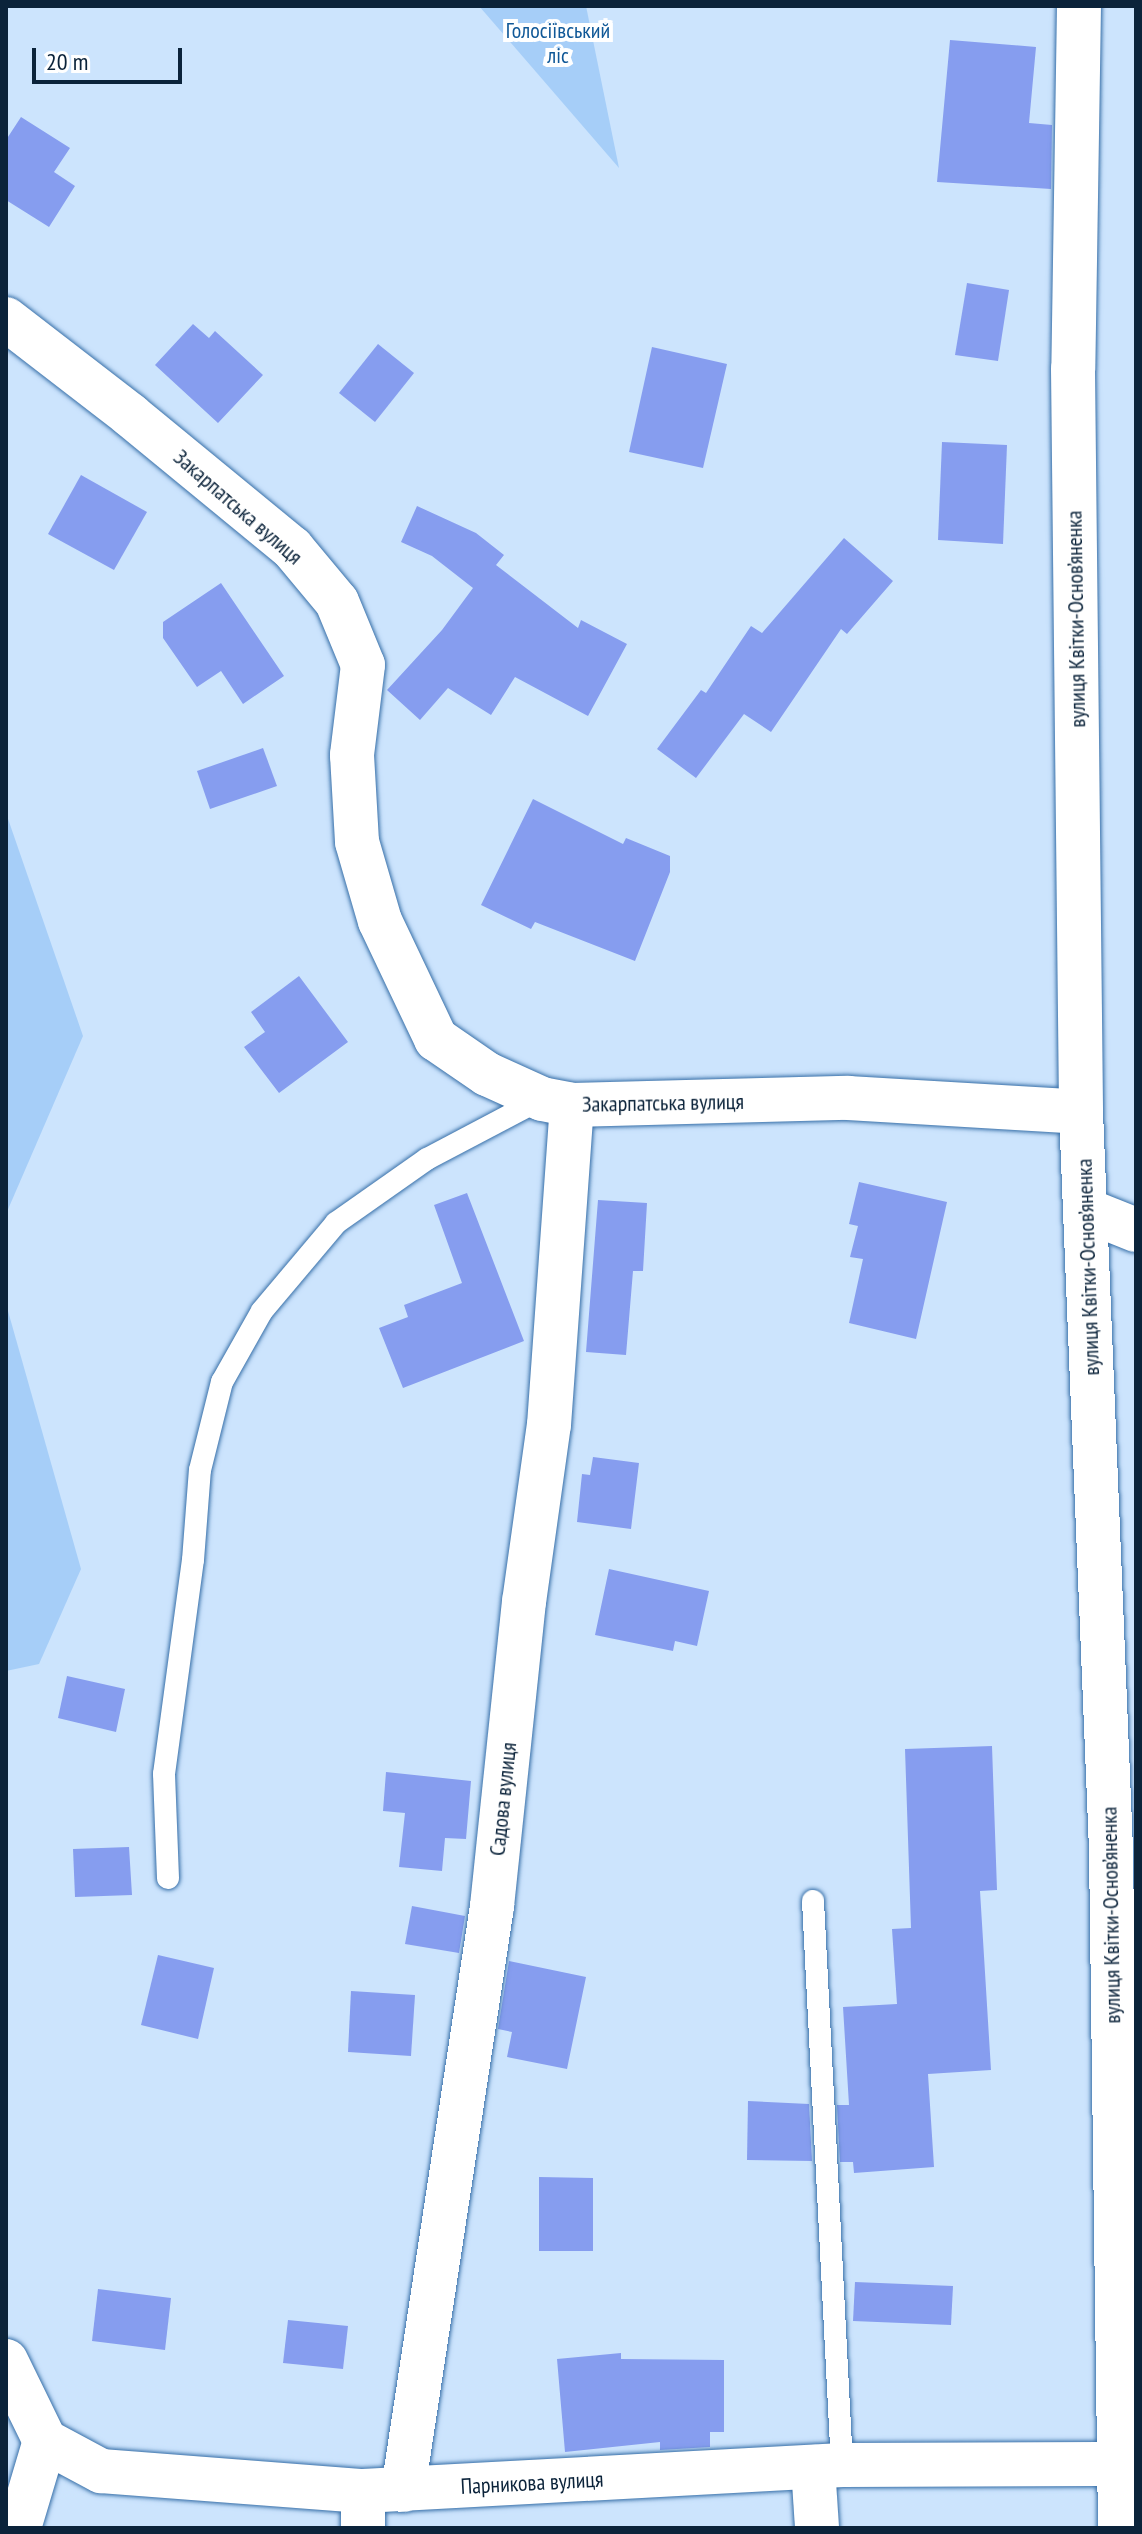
<!DOCTYPE html>
<html>
<head>
<meta charset="utf-8">
<style>
	body { margin:0 }
	#map { position:relative; width:1142px; height:2534px; overflow:hidden; background:#cce4fd; font-family:"PT Sans Narrow",sans-serif }
	div>[style] { position:absolute }
	[style*='--x'] { left:calc(var(--x)*1px); top:calc(var(--y)*1px); width:calc(var(--w)*1px); rotate:calc(var(--a)*1deg) }
	.green>* { inset:0; background:#a6cef8 }
	.building>* { inset:0; background:#869def }
	.roads { filter:drop-shadow(0 0 2px #376fa8) drop-shadow(0 0 2px #376fa8) }
	.service>* { height:22px; margin:-11px; padding:0 11px; transform-origin:11px; border-radius:11px; background:#fff }
	.minor>* { height:44px; margin:-22px; padding:0 22px; transform-origin:22px; border-radius:22px; background:#fff }
	span { translate:-50% -50%; white-space:nowrap; text-align:center; line-height:1.15; -webkit-text-stroke:8px #fff; paint-order:stroke }
	.park-label { font-size:22px; color:#105897 }
	.street-label { font-size:22px; color:#0b233a }
	.frame { position:absolute; inset:0; border:8px solid #0b233a; pointer-events:none }
	.scale { position:absolute; left:32px; top:48px; width:150px; height:36px; box-sizing:border-box; border:4px solid #0b233a; border-top:0; padding-left:10px; font-size:24px; line-height:28px; white-space:nowrap; color:#0b233a; -webkit-text-stroke:6px #fff; paint-order:stroke }
</style>
</head>
<body>
<div id="map">
	<div class="green">
		<div style="clip-path:polygon(479px 6px,586px 6px,619px 168px)"></div>
		<div style="clip-path:polygon(6px 813px,83px 1036px,6px 1214px)"></div>
		<div style="clip-path:polygon(6px 1304px,81px 1569px,39px 1664px,6px 1671px)"></div>
	</div>
	<div class="building">
		<div style="clip-path:polygon(950px 40px,1036px 47px,1029px 123px,1052px 125px,1051px 189px,937px 182px)"></div>
		<div style="clip-path:polygon(21px 117px,70px 148px,54px 172px,75px 186px,49px 227px,6px 200px,6px 140px)"></div>
		<div style="clip-path:polygon(967px 283px,1009px 290px,998px 361px,955px 355px)"></div>
		<div style="clip-path:polygon(193px 324px,209px 338px,215px 331px,263px 375px,218px 423px,155px 365px)"></div>
		<div style="clip-path:polygon(378px 344px,414px 373px,375px 422px,339px 393px)"></div>
		<div style="clip-path:polygon(652px 347px,727px 364px,703px 468px,629px 452px)"></div>
		<div style="clip-path:polygon(942px 442px,1007px 445px,1003px 544px,938px 540px)"></div>
		<div style="clip-path:polygon(81px 475px,147px 512px,114px 570px,48px 534px)"></div>
		<div style="clip-path:polygon(417px 506px,476px 533px,504px 555px,496px 565px,578px 628px,581px 620px,627px 644px,588px 716px,515px 677px,491px 715px,448px 688px,420px 720px,387px 690px,442px 630px,473px 588px,432px 556px,401px 542px)"></div>
		<div style="clip-path:polygon(844px 538px,893px 581px,847px 634px,841px 629px,771px 732px,744px 714px,696px 778px,657px 749px,701px 690px,706px 693px,751px 626px,762px 633px)"></div>
		<div style="clip-path:polygon(221px 583px,284px 676px,243px 704px,221px 671px,197px 687px,163px 638px,163px 622px)"></div>
		<div style="clip-path:polygon(263px 748px,277px 786px,210px 809px,197px 771px)"></div>
		<div style="clip-path:polygon(533px 799px,623px 844px,626px 838px,670px 856px,670px 872px,635px 961px,535px 922px,531px 929px,481px 905px)"></div>
		<div style="clip-path:polygon(299px 976px,348px 1042px,279px 1093px,244px 1047px,265px 1032px,251px 1012px)"></div>
		<div style="clip-path:polygon(859px 1182px,947px 1202px,916px 1339px,849px 1323px,863px 1259px,850px 1257px,858px 1226px,849px 1224px)"></div>
		<div style="clip-path:polygon(467px 1193px,524px 1341px,403px 1388px,379px 1328px,408px 1317px,404px 1305px,462px 1283px,434px 1205px)"></div>
		<div style="clip-path:polygon(598px 1200px,647px 1203px,643px 1271px,633px 1271px,626px 1355px,586px 1352px)"></div>
		<div style="clip-path:polygon(593px 1457px,639px 1463px,631px 1529px,577px 1522px,582px 1474px,590px 1475px)"></div>
		<div style="clip-path:polygon(609px 1569px,709px 1591px,697px 1646px,675px 1641px,673px 1651px,595px 1635px)"></div>
		<div style="clip-path:polygon(67px 1676px,125px 1689px,116px 1732px,58px 1718px)"></div>
		<div style="clip-path:polygon(992px 1746px,997px 1890px,980px 1891px,991px 2070px,928px 2074px,934px 2167px,854px 2173px,853px 2162px,840px 2162px,837px 2105px,849px 2105px,843px 2007px,897px 2004px,892px 1929px,911px 1928px,905px 1749px)"></div>
		<div style="clip-path:polygon(386px 1772px,471px 1781px,466px 1839px,445px 1838px,442px 1871px,399px 1867px,405px 1813px,383px 1811px)"></div>
		<div style="clip-path:polygon(129px 1847px,132px 1895px,75px 1897px,73px 1849px)"></div>
		<div style="clip-path:polygon(412px 1906px,465px 1916px,459px 1953px,405px 1944px)"></div>
		<div style="clip-path:polygon(158px 1955px,214px 1968px,198px 2039px,141px 2025px)"></div>
		<div style="clip-path:polygon(509px 1961px,586px 1977px,567px 2069px,507px 2057px,512px 2032px,498px 2029px)"></div>
		<div style="clip-path:polygon(351px 1991px,415px 1995px,411px 2056px,348px 2052px)"></div>
		<div style="clip-path:polygon(748px 2101px,809px 2104px,812px 2161px,747px 2160px)"></div>
		<div style="clip-path:polygon(539px 2177px,593px 2178px,593px 2251px,539px 2251px)"></div>
		<div style="clip-path:polygon(855px 2282px,953px 2286px,951px 2325px,853px 2321px)"></div>
		<div style="clip-path:polygon(98px 2289px,171px 2298px,165px 2350px,92px 2341px)"></div>
		<div style="clip-path:polygon(288px 2320px,348px 2326px,343px 2369px,283px 2363px)"></div>
		<div style="clip-path:polygon(621px 2353px,621px 2359px,724px 2360px,724px 2432px,710px 2432px,710px 2447px,660px 2450px,660px 2442px,565px 2452px,557px 2359px)"></div>
	</div>
	<div class="roads">
		<div class="service">
			<div style="--x:168;--y:1878;--w:104;--a:-92.2"></div>
			<div style="--x:164;--y:1774;--w:216;--a:-82.3"></div>
			<div style="--x:193;--y:1560;--w:90;--a:-85.6"></div>
			<div style="--x:200;--y:1470;--w:91;--a:-76"></div>
			<div style="--x:222;--y:1382;--w:81;--a:-60.6"></div>
			<div style="--x:262;--y:1311;--w:115;--a:-49.9"></div>
			<div style="--x:336;--y:1223;--w:111;--a:-35.1"></div>
			<div style="--x:427;--y:1159;--w:129;--a:-27.8"></div>
			<div style="--x:813;--y:1901;--w:565;--a:87.06"></div>
		</div>
		<div class="minor">
			<div style="--x:1079;--y:6;--w:363;--a:90.9"></div>
			<div style="--x:1073;--y:369;--w:743;--a:89.38"></div>
			<div style="--x:1081;--y:1112;--w:739;--a:87.67"></div>
			<div style="--x:1111;--y:1850;--w:678;--a:89.24"></div>
			<div style="--x:6;--y:319;--w:157;--a:37.7"></div>
			<div style="--x:130;--y:415;--w:210;--a:39.4"></div>
			<div style="--x:292;--y:548;--w:70;--a:50.2"></div>
			<div style="--x:337;--y:602;--w:68;--a:67.6"></div>
			<div style="--x:363;--y:665;--w:91;--a:97"></div>
			<div style="--x:352;--y:755;--w:87;--a:86.7"></div>
			<div style="--x:357;--y:842;--w:82;--a:73.8"></div>
			<div style="--x:380;--y:921;--w:131;--a:64.6"></div>
			<div style="--x:436;--y:1039;--w:62;--a:34.5"></div>
			<div style="--x:487;--y:1074;--w:60;--a:24.4"></div>
			<div style="--x:542;--y:1099;--w:31;--a:11"></div>
			<div style="--x:572;--y:1105;--w:276;--a:-1.5"></div>
			<div style="--x:848;--y:1098;--w:233;--a:3.4"></div>
			<div style="--x:1086;--y:1210;--w:54;--a:21.8"></div>
			<div style="--x:6;--y:2361;--w:89;--a:64"></div>
			<div style="--x:45;--y:2441;--w:64;--a:28.2"></div>
			<div style="--x:101;--y:2471;--w:263;--a:4.4"></div>
			<div style="--x:363;--y:2491;--w:480;--a:-3.1"></div>
			<div style="--x:842;--y:2465;--w:275;--a:-0.2"></div>
			<div style="--x:813;--y:2467;--w:61;--a:86.2"></div>
			<div style="--x:403;--y:2490;--w:591;--a:-81.33"></div>
			<div style="--x:492;--y:1906;--w:306;--a:-84"></div>
			<div style="--x:524;--y:1602;--w:179;--a:-82"></div>
			<div style="--x:549;--y:1425;--w:321;--a:-85.9"></div>
			<div style="--x:19;--y:2528;--w:91;--a:-73.4"></div>
			<div style="--x:363;--y:2528;--w:37;--a:-90"></div>
		</div>
	</div>
	<div class="park-label">
		<span style="left:558px;top:43px">Голосіївський<br>ліс</span>
	</div>
	<div class="street-label">
		<span style="left:238px;top:507px;rotate:41deg">Закарпатська вулиця</span>
		<span style="left:1076px;top:619px;rotate:-91deg">вулиця Квітки-Основ’яненка</span>
		<span style="left:663px;top:1103px;rotate:-1deg">Закарпатська вулиця</span>
		<span style="left:1088px;top:1267px;rotate:-92deg">вулиця Квітки-Основ’яненка</span>
		<span style="left:503px;top:1799px;rotate:-84deg">Садова вулиця</span>
		<span style="left:1111px;top:1915px;rotate:-91deg">вулиця Квітки-Основ’яненка</span>
		<span style="left:532px;top:2483px;rotate:-3deg">Парникова вулиця</span>
	</div>
	<div class="frame"></div>
	<div class="scale">20 m</div>
</div>
</body>
</html>
